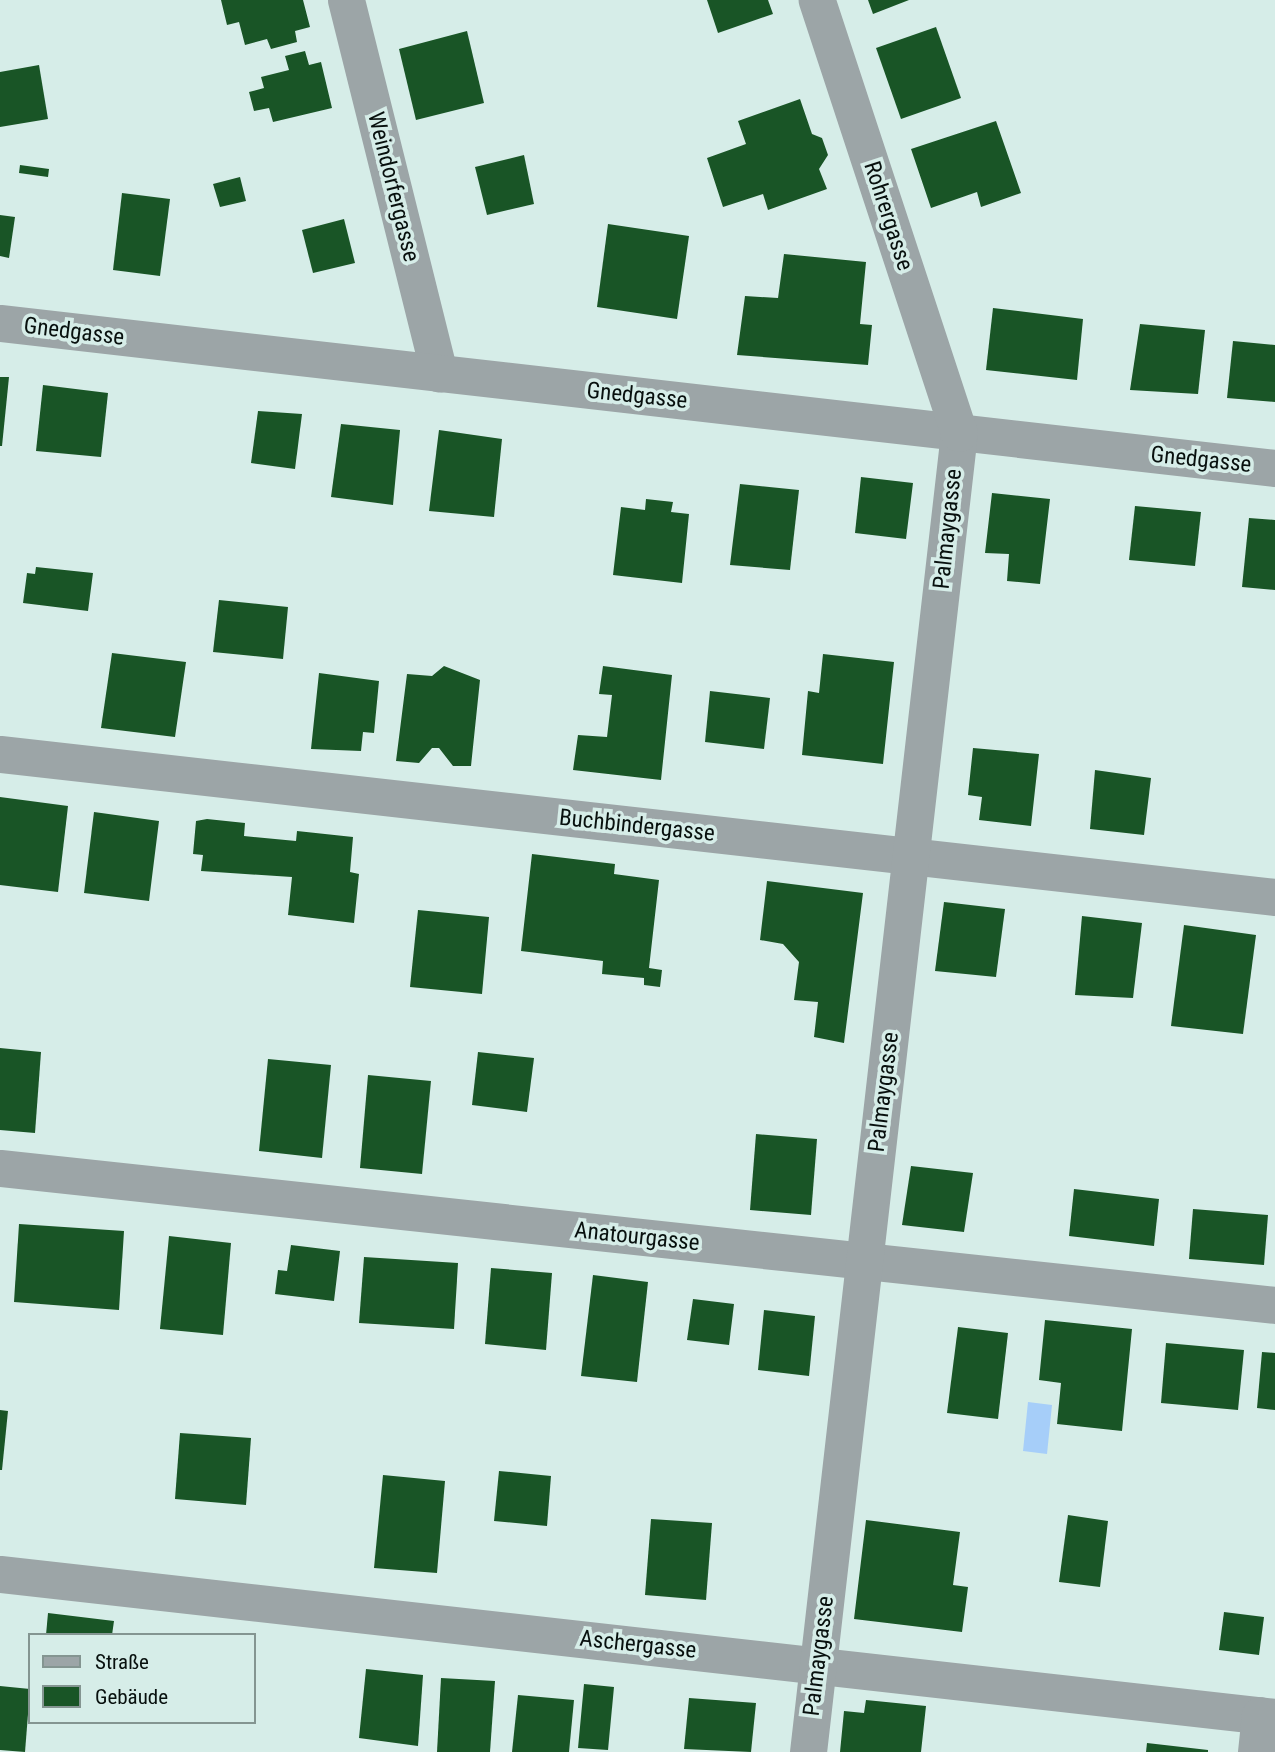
<!DOCTYPE html>
<html>
<head>
<meta charset="utf-8">
<style>
	body { margin:0 }
	#map { position:relative; width:1275px; height:1752px; overflow:hidden; background:#d6ede8; font-family:"Roboto Condensed",sans-serif }
	div>[style] { position:absolute }
	[style*='--x'] { left:calc(var(--x)*1px); top:calc(var(--y)*1px); width:calc(var(--w)*1px); rotate:calc(var(--a)*1deg) }
	.water>* { inset:0; background:#a6cef9 }
	.building>* { inset:0; background:#195526 }
	.street>* { height:37px; margin:-18.5px; padding:0 18.5px; transform-origin:18.5px; border-radius:18.5px; background:#9ca5a7 }
	span { translate:-50% -50%; white-space:nowrap; text-align:center; line-height:1.15; -webkit-text-stroke:7px #d6ede8; paint-order:stroke }
	.street-label { font-size:23px; color:#08100e }
	.legend { position:absolute; left:28px; top:1633px; width:228px; height:91px; box-sizing:border-box; background:#d6ede8; border:2px solid #849591; margin:0; padding:9px 12px; list-style:none; font-size:21px; color:#08100e }
	.legend li { display:flex; align-items:center; gap:14px; height:35px }
	.legend b { width:35px; border:2px solid #849591 }
</style>
</head>
<body>
<div id="map">
	<div class="water">
		<div style="clip-path:polygon(1028px 1402px,1052px 1405px,1047px 1454px,1023px 1451px)"></div>
	</div>
	<div class="building">
		<div style="clip-path:polygon(221px 0,303px 0,310px 27px,295px 31px,297px 42px,271px 49px,267px 39px,245px 45px,239px 22px,227px 25px)"></div>
		<div style="clip-path:polygon(707px 0,768px 0,773px 14px,718px 33px)"></div>
		<div style="clip-path:polygon(868px 0,909px 0,873px 14px)"></div>
		<div style="clip-path:polygon(936px 27px,961px 98px,901px 119px,876px 48px)"></div>
		<div style="clip-path:polygon(467px 31px,484px 103px,416px 120px,399px 49px)"></div>
		<div style="clip-path:polygon(305px 51px,309px 65px,321px 62px,332px 108px,273px 122px,269px 108px,254px 111px,249px 92px,264px 88px,261px 77px,289px 70px,285px 56px)"></div>
		<div style="clip-path:polygon(39px 65px,48px 119px,0 127px,0 72px)"></div>
		<div style="clip-path:polygon(800px 99px,812px 134px,822px 138px,828px 155px,819px 169px,827px 189px,768px 210px,763px 194px,723px 207px,707px 158px,746px 144px,738px 121px)"></div>
		<div style="clip-path:polygon(996px 121px,1021px 193px,981px 207px,977px 192px,931px 208px,911px 149px)"></div>
		<div style="clip-path:polygon(524px 155px,534px 204px,487px 215px,475px 167px)"></div>
		<div style="clip-path:polygon(20px 165px,49px 169px,48px 177px,19px 173px)"></div>
		<div style="clip-path:polygon(240px 177px,246px 201px,220px 207px,213px 184px)"></div>
		<div style="clip-path:polygon(122px 193px,170px 199px,160px 276px,113px 270px)"></div>
		<div style="clip-path:polygon(0 215px,15px 217px,9px 258px,0 256px)"></div>
		<div style="clip-path:polygon(344px 219px,355px 263px,313px 273px,302px 230px)"></div>
		<div style="clip-path:polygon(608px 224px,689px 236px,677px 319px,597px 307px)"></div>
		<div style="clip-path:polygon(784px 254px,866px 262px,860px 324px,872px 325px,868px 365px,737px 355px,745px 296px,778px 298px)"></div>
		<div style="clip-path:polygon(993px 308px,1083px 319px,1077px 380px,986px 370px)"></div>
		<div style="clip-path:polygon(1140px 324px,1205px 330px,1198px 394px,1130px 390px)"></div>
		<div style="clip-path:polygon(1233px 341px,1275px 345px,1275px 402px,1227px 398px)"></div>
		<div style="clip-path:polygon(0 377px,9px 377px,2px 446px,0 446px)"></div>
		<div style="clip-path:polygon(43px 385px,108px 393px,101px 457px,36px 451px)"></div>
		<div style="clip-path:polygon(258px 411px,302px 414px,295px 469px,251px 463px)"></div>
		<div style="clip-path:polygon(341px 424px,400px 430px,393px 505px,331px 497px)"></div>
		<div style="clip-path:polygon(439px 430px,502px 439px,494px 517px,429px 511px)"></div>
		<div style="clip-path:polygon(861px 477px,913px 483px,906px 539px,855px 533px)"></div>
		<div style="clip-path:polygon(740px 484px,799px 490px,790px 570px,730px 565px)"></div>
		<div style="clip-path:polygon(992px 493px,1050px 499px,1040px 584px,1007px 581px,1009px 554px,985px 553px)"></div>
		<div style="clip-path:polygon(646px 499px,673px 502px,671px 512px,689px 514px,682px 583px,613px 575px,621px 507px,645px 510px)"></div>
		<div style="clip-path:polygon(1135px 506px,1201px 512px,1195px 566px,1129px 560px)"></div>
		<div style="clip-path:polygon(1249px 518px,1275px 520px,1275px 590px,1242px 587px)"></div>
		<div style="clip-path:polygon(36px 567px,93px 573px,88px 611px,23px 603px,27px 573px,35px 574px)"></div>
		<div style="clip-path:polygon(219px 600px,288px 607px,283px 659px,213px 652px)"></div>
		<div style="clip-path:polygon(112px 653px,186px 662px,175px 737px,101px 728px)"></div>
		<div style="clip-path:polygon(823px 654px,894px 662px,883px 764px,802px 755px,808px 691px,819px 693px)"></div>
		<div style="clip-path:polygon(444px 666px,480px 680px,471px 766px,453px 766px,439px 748px,432px 748px,419px 763px,396px 761px,407px 674px,432px 676px)"></div>
		<div style="clip-path:polygon(603px 666px,672px 675px,661px 780px,573px 770px,578px 735px,607px 737px,612px 695px,599px 694px)"></div>
		<div style="clip-path:polygon(319px 673px,379px 681px,374px 733px,363px 732px,361px 751px,311px 749px)"></div>
		<div style="clip-path:polygon(710px 691px,770px 698px,764px 749px,705px 742px)"></div>
		<div style="clip-path:polygon(973px 748px,1039px 754px,1031px 826px,979px 820px,982px 797px,968px 795px)"></div>
		<div style="clip-path:polygon(1095px 770px,1151px 778px,1144px 835px,1090px 829px)"></div>
		<div style="clip-path:polygon(0 797px,68px 806px,58px 892px,0 885px)"></div>
		<div style="clip-path:polygon(94px 812px,159px 821px,149px 901px,84px 893px)"></div>
		<div style="clip-path:polygon(207px 819px,245px 823px,244px 836px,296px 841px,297px 831px,353px 837px,350px 872px,359px 874px,354px 923px,288px 915px,292px 877px,201px 871px,203px 855px,193px 854px,196px 821px)"></div>
		<div style="clip-path:polygon(532px 854px,615px 864px,614px 874px,659px 880px,649px 968px,662px 970px,660px 987px,644px 985px,644px 978px,602px 974px,603px 961px,521px 951px)"></div>
		<div style="clip-path:polygon(767px 881px,863px 893px,844px 1043px,814px 1037px,818px 1002px,794px 1000px,799px 962px,783px 944px,760px 940px)"></div>
		<div style="clip-path:polygon(944px 902px,1005px 909px,996px 977px,935px 971px)"></div>
		<div style="clip-path:polygon(418px 910px,489px 917px,482px 994px,410px 987px)"></div>
		<div style="clip-path:polygon(1082px 916px,1142px 923px,1133px 998px,1075px 995px)"></div>
		<div style="clip-path:polygon(1184px 925px,1256px 935px,1243px 1034px,1171px 1026px)"></div>
		<div style="clip-path:polygon(0 1048px,41px 1052px,35px 1133px,0 1130px)"></div>
		<div style="clip-path:polygon(478px 1052px,534px 1058px,527px 1112px,472px 1105px)"></div>
		<div style="clip-path:polygon(268px 1059px,331px 1065px,322px 1158px,259px 1151px)"></div>
		<div style="clip-path:polygon(368px 1075px,431px 1081px,422px 1174px,360px 1168px)"></div>
		<div style="clip-path:polygon(756px 1134px,817px 1139px,811px 1215px,750px 1210px)"></div>
		<div style="clip-path:polygon(911px 1166px,973px 1173px,964px 1232px,902px 1225px)"></div>
		<div style="clip-path:polygon(1074px 1189px,1159px 1199px,1154px 1246px,1069px 1236px)"></div>
		<div style="clip-path:polygon(1193px 1209px,1268px 1215px,1264px 1265px,1189px 1259px)"></div>
		<div style="clip-path:polygon(19px 1224px,124px 1231px,119px 1310px,14px 1302px)"></div>
		<div style="clip-path:polygon(169px 1236px,231px 1243px,223px 1335px,160px 1329px)"></div>
		<div style="clip-path:polygon(291px 1245px,340px 1251px,334px 1301px,275px 1294px,278px 1270px,287px 1271px)"></div>
		<div style="clip-path:polygon(364px 1257px,458px 1263px,454px 1329px,359px 1323px)"></div>
		<div style="clip-path:polygon(491px 1268px,552px 1273px,546px 1350px,485px 1344px)"></div>
		<div style="clip-path:polygon(593px 1275px,648px 1282px,637px 1382px,581px 1376px)"></div>
		<div style="clip-path:polygon(693px 1299px,734px 1304px,729px 1345px,687px 1340px)"></div>
		<div style="clip-path:polygon(764px 1310px,815px 1316px,809px 1376px,758px 1370px)"></div>
		<div style="clip-path:polygon(1045px 1320px,1132px 1329px,1122px 1431px,1057px 1424px,1061px 1383px,1039px 1380px)"></div>
		<div style="clip-path:polygon(958px 1327px,1008px 1333px,998px 1419px,947px 1413px)"></div>
		<div style="clip-path:polygon(1166px 1343px,1244px 1350px,1238px 1410px,1161px 1403px)"></div>
		<div style="clip-path:polygon(1262px 1352px,1275px 1353px,1275px 1410px,1257px 1408px)"></div>
		<div style="clip-path:polygon(0 1410px,8px 1411px,2px 1470px,0 1470px)"></div>
		<div style="clip-path:polygon(180px 1433px,251px 1438px,246px 1505px,175px 1499px)"></div>
		<div style="clip-path:polygon(499px 1471px,551px 1476px,547px 1526px,494px 1521px)"></div>
		<div style="clip-path:polygon(383px 1475px,445px 1481px,437px 1573px,374px 1568px)"></div>
		<div style="clip-path:polygon(1068px 1515px,1108px 1521px,1100px 1587px,1059px 1582px)"></div>
		<div style="clip-path:polygon(651px 1519px,712px 1523px,706px 1600px,645px 1595px)"></div>
		<div style="clip-path:polygon(866px 1520px,960px 1532px,953px 1585px,968px 1587px,962px 1632px,854px 1619px)"></div>
		<div style="clip-path:polygon(1224px 1612px,1264px 1617px,1259px 1655px,1219px 1650px)"></div>
		<div style="clip-path:polygon(48px 1613px,114px 1621px,112px 1635px,46px 1635px)"></div>
		<div style="clip-path:polygon(366px 1669px,423px 1675px,418px 1746px,359px 1738px)"></div>
		<div style="clip-path:polygon(441px 1678px,495px 1681px,490px 1752px,437px 1752px)"></div>
		<div style="clip-path:polygon(584px 1684px,614px 1687px,608px 1750px,578px 1748px)"></div>
		<div style="clip-path:polygon(0 1686px,30px 1689px,25px 1752px,0 1750px)"></div>
		<div style="clip-path:polygon(518px 1695px,574px 1700px,569px 1752px,512px 1752px)"></div>
		<div style="clip-path:polygon(689px 1698px,756px 1703px,751px 1752px,684px 1749px)"></div>
		<div style="clip-path:polygon(866px 1700px,926px 1706px,921px 1752px,840px 1752px,844px 1711px,864px 1713px)"></div>
		<div style="clip-path:polygon(1147px 1743px,1208px 1750px,1208px 1752px,1146px 1752px)"></div>
	</div>
	<div class="street">
		<div style="--x:346;--y:0;--w:385;--a:76"></div>
		<div style="--x:0;--y:323;--w:1283;--a:6.49"></div>
		<div style="--x:0;--y:754;--w:1283;--a:6.4"></div>
		<div style="--x:0;--y:1168;--w:1282;--a:6.13"></div>
		<div style="--x:0;--y:1574;--w:1283;--a:6.4"></div>
		<div style="--x:808;--y:1752;--w:1328;--a:-83.47"></div>
		<div style="--x:959;--y:433;--w:456;--a:-108.2"></div>
		<div style="--x:1256;--y:1752;--w:37;--a:-84"></div>
	</div>
	<div class="street-label">
		<span style="left:393px;top:187px;rotate:76deg">Weindorfergasse</span>
		<span style="left:888px;top:216px;rotate:72deg">Rohrergasse</span>
		<span style="left:74px;top:332px;rotate:7deg">Gnedgasse</span>
		<span style="left:637px;top:396px;rotate:6deg">Gnedgasse</span>
		<span style="left:1201px;top:460px;rotate:6deg">Gnedgasse</span>
		<span style="left:948px;top:529px;rotate:-84deg">Palmaygasse</span>
		<span style="left:637px;top:826px;rotate:6deg">Buchbindergasse</span>
		<span style="left:884px;top:1092px;rotate:-83deg">Palmaygasse</span>
		<span style="left:637px;top:1237px;rotate:6deg">Anatourgasse</span>
		<span style="left:638px;top:1645px;rotate:6deg">Aschergasse</span>
		<span style="left:819px;top:1656px;rotate:-83deg">Palmaygasse</span>
	</div>
	<ul class="legend">
	<li><b style="height:9px;background:#9ca5a7"></b>Straße</li>
	<li><b style="height:19px;background:#195526"></b>Gebäude</li>
	</ul>
</div>
</body>
</html>
